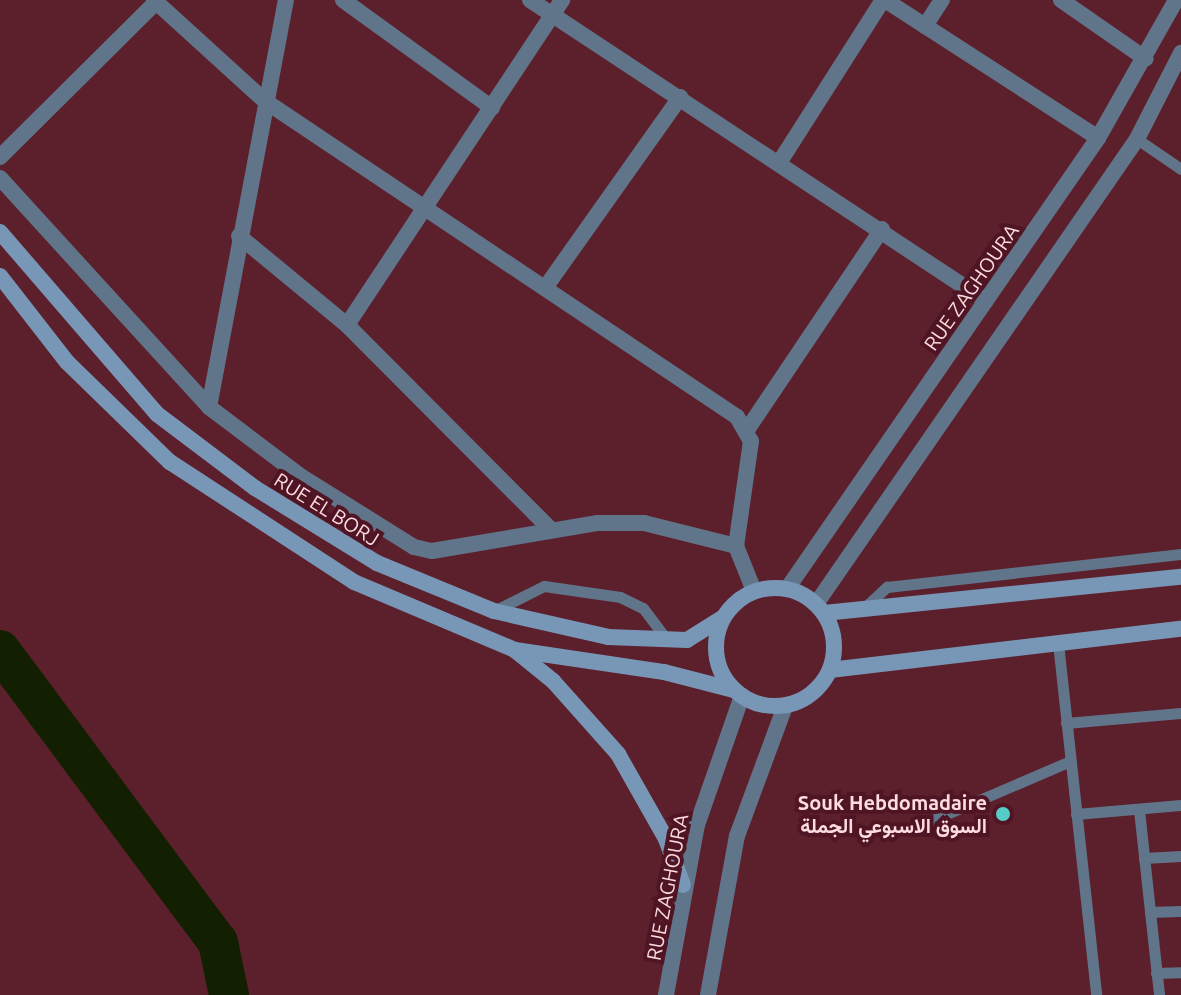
<!DOCTYPE html>
<html>
<head>
<meta charset="utf-8">
<style>
	body { margin:0 }
	#map { position:relative; width:1181px; height:995px; overflow:hidden; background:#5c202d; font-family:Ubuntu,Vazirmatn,sans-serif }
	div>[style] { position:absolute }
	[style*='--x'] { left:calc(var(--x)*1px); top:calc(var(--y)*1px); width:calc(var(--w)*1px); rotate:calc(var(--a)*1deg) }
	.river>* { height:40px; margin:-20px; padding:0 20px; transform-origin:20px; border-radius:20px; background:#122001 }
	.service>* { height:11px; margin:-5.5px; padding:0 5.5px; transform-origin:5.5px; border-radius:5.5px; background:#61758a }
	.minor>* { height:16px; margin:-8px; padding:0 8px; transform-origin:8px; border-radius:8px; background:#61758a }
	.tertiary>* { height:16px; margin:-8px; padding:0 8px; transform-origin:8px; border-radius:8px; background:#61758a }
	.secondary>* { height:16px; margin:-8px; padding:0 8px; transform-origin:8px; border-radius:8px; background:#7897b7 }
	.secondary>.ring { margin:-8px; padding:0; box-sizing:content-box; background:none; border:16px solid #7897b7; border-radius:50% }
	.dots>* { width:22px; height:22px; translate:-50% -50%; box-sizing:border-box; border:4px solid #501524; border-radius:50% }
	span { translate:-50% -50%; white-space:nowrap; text-align:center; line-height:1.15; -webkit-text-stroke:8px #501524; paint-order:stroke }
	.street-label { font-size:20px; color:#fcdce0 }
	.poi-label { font-size:20px; color:#fcdce0; font-weight:700 }
	.right { translate:-100% -50%; text-align:right }
</style>
</head>
<body>
<div id="map">
	<div class="river">
		<div style="--x:0;--y:650;--w:364;--a:53.3"></div>
		<div style="--x:218;--y:942;--w:54;--a:78.3"></div>
	</div>
	<div class="service">
		<div style="--x:1137;--y:139;--w:53;--a:34.3"></div>
		<div style="--x:863;--y:609;--w:33;--a:-43"></div>
		<div style="--x:887;--y:587;--w:296;--a:-6.4"></div>
		<div style="--x:494;--y:611;--w:56;--a:-26.6"></div>
		<div style="--x:544;--y:586;--w:77;--a:8.2"></div>
		<div style="--x:620;--y:597;--w:25;--a:26"></div>
		<div style="--x:643;--y:608;--w:40;--a:53"></div>
		<div style="--x:1058;--y:643;--w:354;--a:83.8"></div>
		<div style="--x:1066;--y:723;--w:115;--a:-5"></div>
		<div style="--x:1139;--y:810;--w:186;--a:83.8"></div>
		<div style="--x:1076;--y:814;--w:105;--a:-4.9"></div>
		<div style="--x:914;--y:828;--w:170;--a:-23.2"></div>
		<div style="--x:1144;--y:858;--w:37;--a:-3"></div>
		<div style="--x:1150;--y:912;--w:31;--a:-2"></div>
		<div style="--x:1156;--y:973;--w:25;--a:-2"></div>
	</div>
	<div class="minor">
		<div style="--x:154;--y:0;--w:150;--a:42.3"></div>
		<div style="--x:265;--y:101;--w:568;--a:33.8"></div>
		<div style="--x:737;--y:417;--w:28;--a:60"></div>
		<div style="--x:751;--y:441;--w:106;--a:98.1"></div>
		<div style="--x:736;--y:546;--w:48;--a:68.2"></div>
		<div style="--x:343;--y:0;--w:184;--a:35.9"></div>
		<div style="--x:530;--y:0;--w:546;--a:33.43"></div>
		<div style="--x:885;--y:0;--w:254;--a:32.9"></div>
		<div style="--x:1061;--y:0;--w:103;--a:34.8"></div>
		<div style="--x:925;--y:26;--w:31;--a:-57"></div>
		<div style="--x:0;--y:157;--w:220;--a:-44.8"></div>
		<div style="--x:779;--y:163;--w:193;--a:-57.5"></div>
		<div style="--x:0;--y:178;--w:310;--a:47.6"></div>
		<div style="--x:209;--y:407;--w:116;--a:37"></div>
		<div style="--x:302;--y:477;--w:132;--a:32"></div>
		<div style="--x:414;--y:547;--w:18;--a:13"></div>
		<div style="--x:432;--y:551;--w:167;--a:-9.6"></div>
		<div style="--x:597;--y:523;--w:47;--a:0"></div>
		<div style="--x:644;--y:523;--w:95;--a:14"></div>
		<div style="--x:239;--y:236;--w:140;--a:39.5"></div>
		<div style="--x:347;--y:325;--w:288;--a:45.1"></div>
		<div style="--x:545;--y:288;--w:234;--a:-54.7"></div>
		<div style="--x:347;--y:325;--w:390;--a:-56.5"></div>
		<div style="--x:209;--y:407;--w:414;--a:-79.3"></div>
		<div style="--x:747;--y:430;--w:242;--a:-56.1"></div>
		<div style="--x:666;--y:995;--w:173;--a:-79.7"></div>
		<div style="--x:697;--y:825;--w:137;--a:-70.8"></div>
		<div style="--x:708;--y:995;--w:162;--a:-79.7"></div>
		<div style="--x:737;--y:836;--w:139;--a:-69.7"></div>
	</div>
	<div class="tertiary">
		<div style="--x:787;--y:589;--w:548;--a:-55.41"></div>
		<div style="--x:1098;--y:138;--w:159;--a:-60.5"></div>
		<div style="--x:816;--y:604;--w:565;--a:-55.38"></div>
		<div style="--x:1137;--y:139;--w:97;--a:-62.9"></div>
	</div>
	<div class="secondary">
		<div style="--x:0;--y:232;--w:240;--a:49.2"></div>
		<div style="--x:157;--y:414;--w:123;--a:37.1"></div>
		<div style="--x:255;--y:488;--w:143;--a:31.6"></div>
		<div style="--x:377;--y:563;--w:126;--a:22.3"></div>
		<div style="--x:494;--y:611;--w:117;--a:12.8"></div>
		<div style="--x:608;--y:637;--w:79;--a:2.2"></div>
		<div style="--x:687;--y:640;--w:41;--a:-32.2"></div>
		<div style="--x:0;--y:276;--w:109;--a:52.1"></div>
		<div style="--x:67;--y:362;--w:144;--a:44.2"></div>
		<div style="--x:170;--y:462;--w:220;--a:33.1"></div>
		<div style="--x:354;--y:582;--w:175;--a:22.9"></div>
		<div style="--x:515;--y:650;--w:151;--a:8.4"></div>
		<div style="--x:664;--y:672;--w:72;--a:14.4"></div>
		<div class="ring" style="left:716px;top:588px;width:102px;height:102px"></div>
		<div style="--x:824;--y:613;--w:359;--a:-5.8"></div>
		<div style="--x:516;--y:651;--w:48;--a:39"></div>
		<div style="--x:553;--y:681;--w:98;--a:48.3"></div>
		<div style="--x:618;--y:754;--w:98;--a:60.5"></div>
		<div style="--x:666;--y:839;--w:49;--a:69.7"></div>
		<div style="--x:830;--y:670;--w:353;--a:-6.7"></div>
	</div>
	<div class="dots">
		<div style="left:1003px;top:814px;background:#55cdc6"></div>
	</div>
	<div class="street-label">
		<span style="left:971px;top:287px;rotate:-55deg">RUE ZAGHOURA</span>
		<span style="left:327px;top:509px;rotate:32deg">RUE EL BORJ</span>
		<span style="left:667px;top:887px;rotate:-79deg">RUE ZAGHOURA</span>
	</div>
	<div class="poi-label">
		<span class="right" style="left:987px;top:814px">Souk Hebdomadaire<br>السوق الاسبوعي الجملة</span>
	</div>
</div>
</body>
</html>
